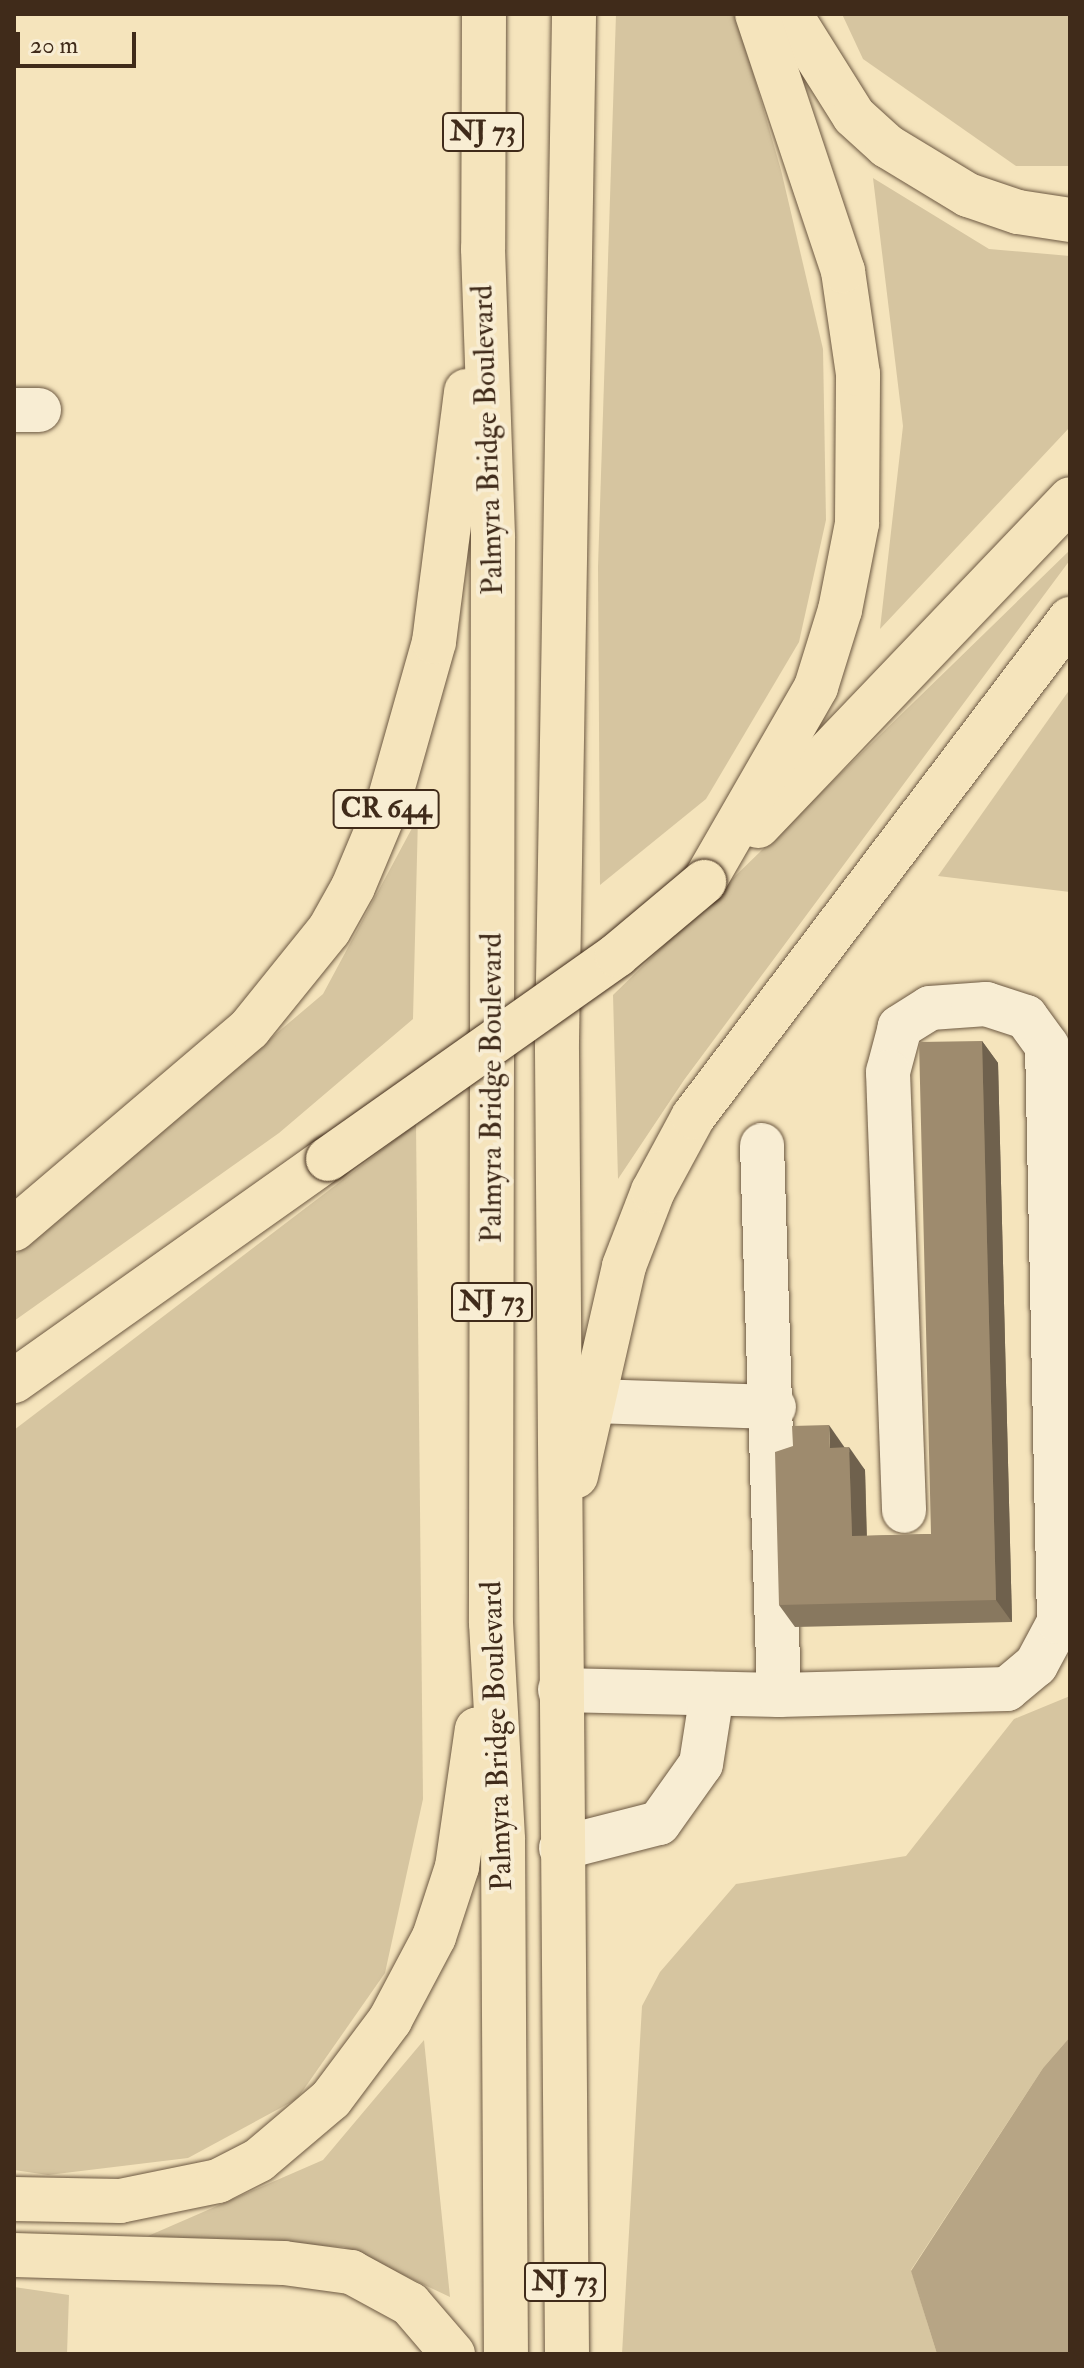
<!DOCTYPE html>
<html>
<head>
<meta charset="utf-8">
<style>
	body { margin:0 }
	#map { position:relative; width:1084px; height:2368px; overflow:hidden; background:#f5e4bc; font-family:"IM FELL Double Pica",serif }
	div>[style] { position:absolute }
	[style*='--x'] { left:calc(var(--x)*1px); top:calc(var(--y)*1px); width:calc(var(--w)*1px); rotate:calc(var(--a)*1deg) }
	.green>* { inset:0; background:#d6c5a0 }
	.water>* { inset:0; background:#b7a585 }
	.roads { filter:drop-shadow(0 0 2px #6d5942) drop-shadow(0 0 2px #6d5942) }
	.minor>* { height:44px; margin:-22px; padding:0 22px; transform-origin:22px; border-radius:22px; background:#f8edd3 }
	.highway>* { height:44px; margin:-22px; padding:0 22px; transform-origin:22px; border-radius:22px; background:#f5e4bc }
	.bridges { filter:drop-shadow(0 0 2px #402b1a) drop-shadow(0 0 2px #402b1a) }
	.highway-bridge>* { height:44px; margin:-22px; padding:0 22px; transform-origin:22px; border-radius:22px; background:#f5e4bc }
	.wall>* { inset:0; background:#88785f }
	.shaded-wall>* { inset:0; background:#6f614d }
	.building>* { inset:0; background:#9e8b6e }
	span { translate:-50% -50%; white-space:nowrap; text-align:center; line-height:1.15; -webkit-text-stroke:8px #f8edd3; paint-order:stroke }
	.shield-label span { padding:2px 6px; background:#f8edd3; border:2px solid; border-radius:6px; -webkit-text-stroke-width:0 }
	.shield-label { font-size:28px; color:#402b1a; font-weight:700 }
	.street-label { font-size:30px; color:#402b1a }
	.frame { position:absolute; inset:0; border:16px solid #402b1a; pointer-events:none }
	.scale { position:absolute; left:16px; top:32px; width:120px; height:36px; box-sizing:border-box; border:4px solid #402b1a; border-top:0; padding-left:10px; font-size:24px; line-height:28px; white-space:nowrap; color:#402b1a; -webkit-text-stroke:6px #f8edd3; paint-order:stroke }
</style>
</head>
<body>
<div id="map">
	<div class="green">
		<div style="clip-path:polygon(616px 14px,736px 14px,781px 170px,823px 349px,826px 520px,799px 642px,706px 799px,600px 885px,598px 567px)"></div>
		<div style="clip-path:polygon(842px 14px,1070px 14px,1070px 166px,1016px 166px,863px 59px)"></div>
		<div style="clip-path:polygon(873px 178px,989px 249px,1070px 256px,1070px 427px,880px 629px,903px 426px)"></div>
		<div style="clip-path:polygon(1070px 550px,1070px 560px,684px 1080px,618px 1179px,613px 995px)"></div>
		<div style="clip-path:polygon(1070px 689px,1070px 892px,938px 876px)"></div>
		<div style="clip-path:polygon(418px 817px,413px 1019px,279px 1133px,14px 1321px,14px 1256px,323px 994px)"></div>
		<div style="clip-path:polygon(416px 1124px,423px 1799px,385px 1973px,297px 2099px,188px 2158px,48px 2175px,14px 2170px,14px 1430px)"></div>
		<div style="clip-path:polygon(1070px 1696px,1070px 2037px,1043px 2068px,911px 2270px,937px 2354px,622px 2354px,642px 2006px,660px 1972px,736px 1884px,906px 1856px,1014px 1719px)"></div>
		<div style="clip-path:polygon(424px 2040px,450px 2297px,344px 2247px,148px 2236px,323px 2160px)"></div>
		<div style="clip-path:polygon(14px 2287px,69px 2295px,67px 2354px,14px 2354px)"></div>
	</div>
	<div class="water">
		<div style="clip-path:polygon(1070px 2037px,1070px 2354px,937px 2354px,911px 2271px,1043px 2068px)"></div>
	</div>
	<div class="roads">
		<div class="minor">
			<div style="--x:14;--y:410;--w:25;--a:0"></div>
			<div style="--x:593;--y:1401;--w:181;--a:1.9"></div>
			<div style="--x:560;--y:1690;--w:219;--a:1.3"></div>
			<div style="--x:779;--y:1695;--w:550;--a:-91.77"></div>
			<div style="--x:779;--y:1695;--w:228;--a:-1.5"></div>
			<div style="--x:1007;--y:1689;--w:38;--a:-40"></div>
			<div style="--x:1036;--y:1665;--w:49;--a:-61.9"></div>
			<div style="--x:1059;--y:1622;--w:576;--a:-91.19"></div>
			<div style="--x:1047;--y:1046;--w:36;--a:-126"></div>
			<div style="--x:1026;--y:1017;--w:42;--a:-162"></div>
			<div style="--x:986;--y:1004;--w:56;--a:175.9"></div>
			<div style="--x:930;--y:1008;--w:36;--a:148"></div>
			<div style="--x:900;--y:1027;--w:47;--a:104.9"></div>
			<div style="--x:888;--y:1072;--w:439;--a:87.9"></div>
			<div style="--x:561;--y:1848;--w:101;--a:-14.3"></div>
			<div style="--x:659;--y:1823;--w:72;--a:-54.6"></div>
			<div style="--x:701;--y:1764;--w:71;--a:-81.1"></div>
		</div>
		<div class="highway">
			<div style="--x:484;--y:14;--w:235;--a:90.2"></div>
			<div style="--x:483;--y:249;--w:289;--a:88"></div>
			<div style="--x:493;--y:538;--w:1085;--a:90.11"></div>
			<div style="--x:491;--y:1623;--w:217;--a:86.8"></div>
			<div style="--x:503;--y:1840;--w:514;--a:89.67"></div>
			<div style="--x:790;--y:14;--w:120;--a:57.9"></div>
			<div style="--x:854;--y:116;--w:45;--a:42.3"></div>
			<div style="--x:887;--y:146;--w:95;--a:31.2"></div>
			<div style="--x:968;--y:195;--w:53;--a:18.8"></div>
			<div style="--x:1018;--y:212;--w:53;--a:8.7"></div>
			<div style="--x:758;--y:826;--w:452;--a:-46.3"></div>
			<div style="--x:704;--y:882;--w:225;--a:-60.1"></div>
			<div style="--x:816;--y:687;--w:81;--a:-72.7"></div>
			<div style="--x:840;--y:610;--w:89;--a:-78.9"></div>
			<div style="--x:857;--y:523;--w:149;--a:-89.6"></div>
			<div style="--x:858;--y:374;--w:104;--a:-98.3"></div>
			<div style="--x:843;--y:271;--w:271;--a:-108.5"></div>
			<div style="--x:14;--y:1229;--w:309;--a:-40.4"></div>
			<div style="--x:249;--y:1029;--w:127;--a:-51.1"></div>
			<div style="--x:329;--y:930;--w:49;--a:-60.8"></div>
			<div style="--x:353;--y:887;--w:93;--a:-67.3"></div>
			<div style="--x:389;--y:801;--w:165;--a:-74.2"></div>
			<div style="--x:434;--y:642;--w:253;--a:-82.7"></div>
			<div style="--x:14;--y:1381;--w:385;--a:-35.3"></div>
			<div style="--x:576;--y:1476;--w:215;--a:-77.1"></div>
			<div style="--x:624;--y:1266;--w:80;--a:-68.9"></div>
			<div style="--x:653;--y:1191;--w:84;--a:-61.6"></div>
			<div style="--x:693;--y:1117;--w:625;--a:-52.87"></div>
			<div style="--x:14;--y:2199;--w:106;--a:1.1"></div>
			<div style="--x:120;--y:2201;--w:100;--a:-11.5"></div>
			<div style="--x:218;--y:2181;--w:46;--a:-27.1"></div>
			<div style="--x:259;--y:2160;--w:94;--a:-40.3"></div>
			<div style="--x:331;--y:2099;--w:99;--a:-53.2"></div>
			<div style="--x:390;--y:2020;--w:94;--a:-62.1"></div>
			<div style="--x:434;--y:1937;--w:74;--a:-71.8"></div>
			<div style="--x:457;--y:1867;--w:139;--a:-81.8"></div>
			<div style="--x:14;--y:2255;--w:270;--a:1.7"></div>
			<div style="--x:284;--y:2263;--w:68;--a:7.7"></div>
			<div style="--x:351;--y:2272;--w:67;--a:28.5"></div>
			<div style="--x:410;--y:2304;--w:66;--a:49.3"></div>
			<div style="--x:567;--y:2354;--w:1312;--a:-90.44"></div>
			<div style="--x:557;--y:1042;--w:1028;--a:-89.05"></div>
		</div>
	</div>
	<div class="bridges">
		<div class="highway-bridge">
			<div style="--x:328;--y:1159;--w:354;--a:-35.2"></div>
			<div style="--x:617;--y:955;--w:114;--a:-40"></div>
		</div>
	</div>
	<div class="wall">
		<div style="clip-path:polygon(982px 1041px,998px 1063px,1012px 1622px,795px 1627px,779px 1605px,845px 1447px,865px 1470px,867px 1536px,931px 1534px)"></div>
	</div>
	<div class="shaded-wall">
		<div style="clip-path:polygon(982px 1041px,998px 1063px,1012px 1622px,996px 1600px)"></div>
		<div style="clip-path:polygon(829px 1425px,845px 1448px,830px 1448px)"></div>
		<div style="clip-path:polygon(849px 1447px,865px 1470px,867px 1559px,852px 1536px)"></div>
	</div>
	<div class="building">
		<div style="clip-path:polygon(982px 1041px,996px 1600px,779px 1605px,775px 1452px,793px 1446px,792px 1426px,829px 1425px,830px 1448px,849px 1447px,852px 1536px,931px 1534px,919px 1042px)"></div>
	</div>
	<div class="shield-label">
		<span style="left:483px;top:132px">NJ 73</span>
		<span style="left:386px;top:809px">CR 644</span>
		<span style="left:492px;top:1302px">NJ 73</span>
		<span style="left:565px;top:2282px">NJ 73</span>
	</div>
	<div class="street-label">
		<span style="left:488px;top:440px;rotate:-92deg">Palmyra Bridge Boulevard</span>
		<span style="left:492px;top:1088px;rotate:-90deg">Palmyra Bridge Boulevard</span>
		<span style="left:497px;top:1736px;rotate:-92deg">Palmyra Bridge Boulevard</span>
	</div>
	<div class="frame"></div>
	<div class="scale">20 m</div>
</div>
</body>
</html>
